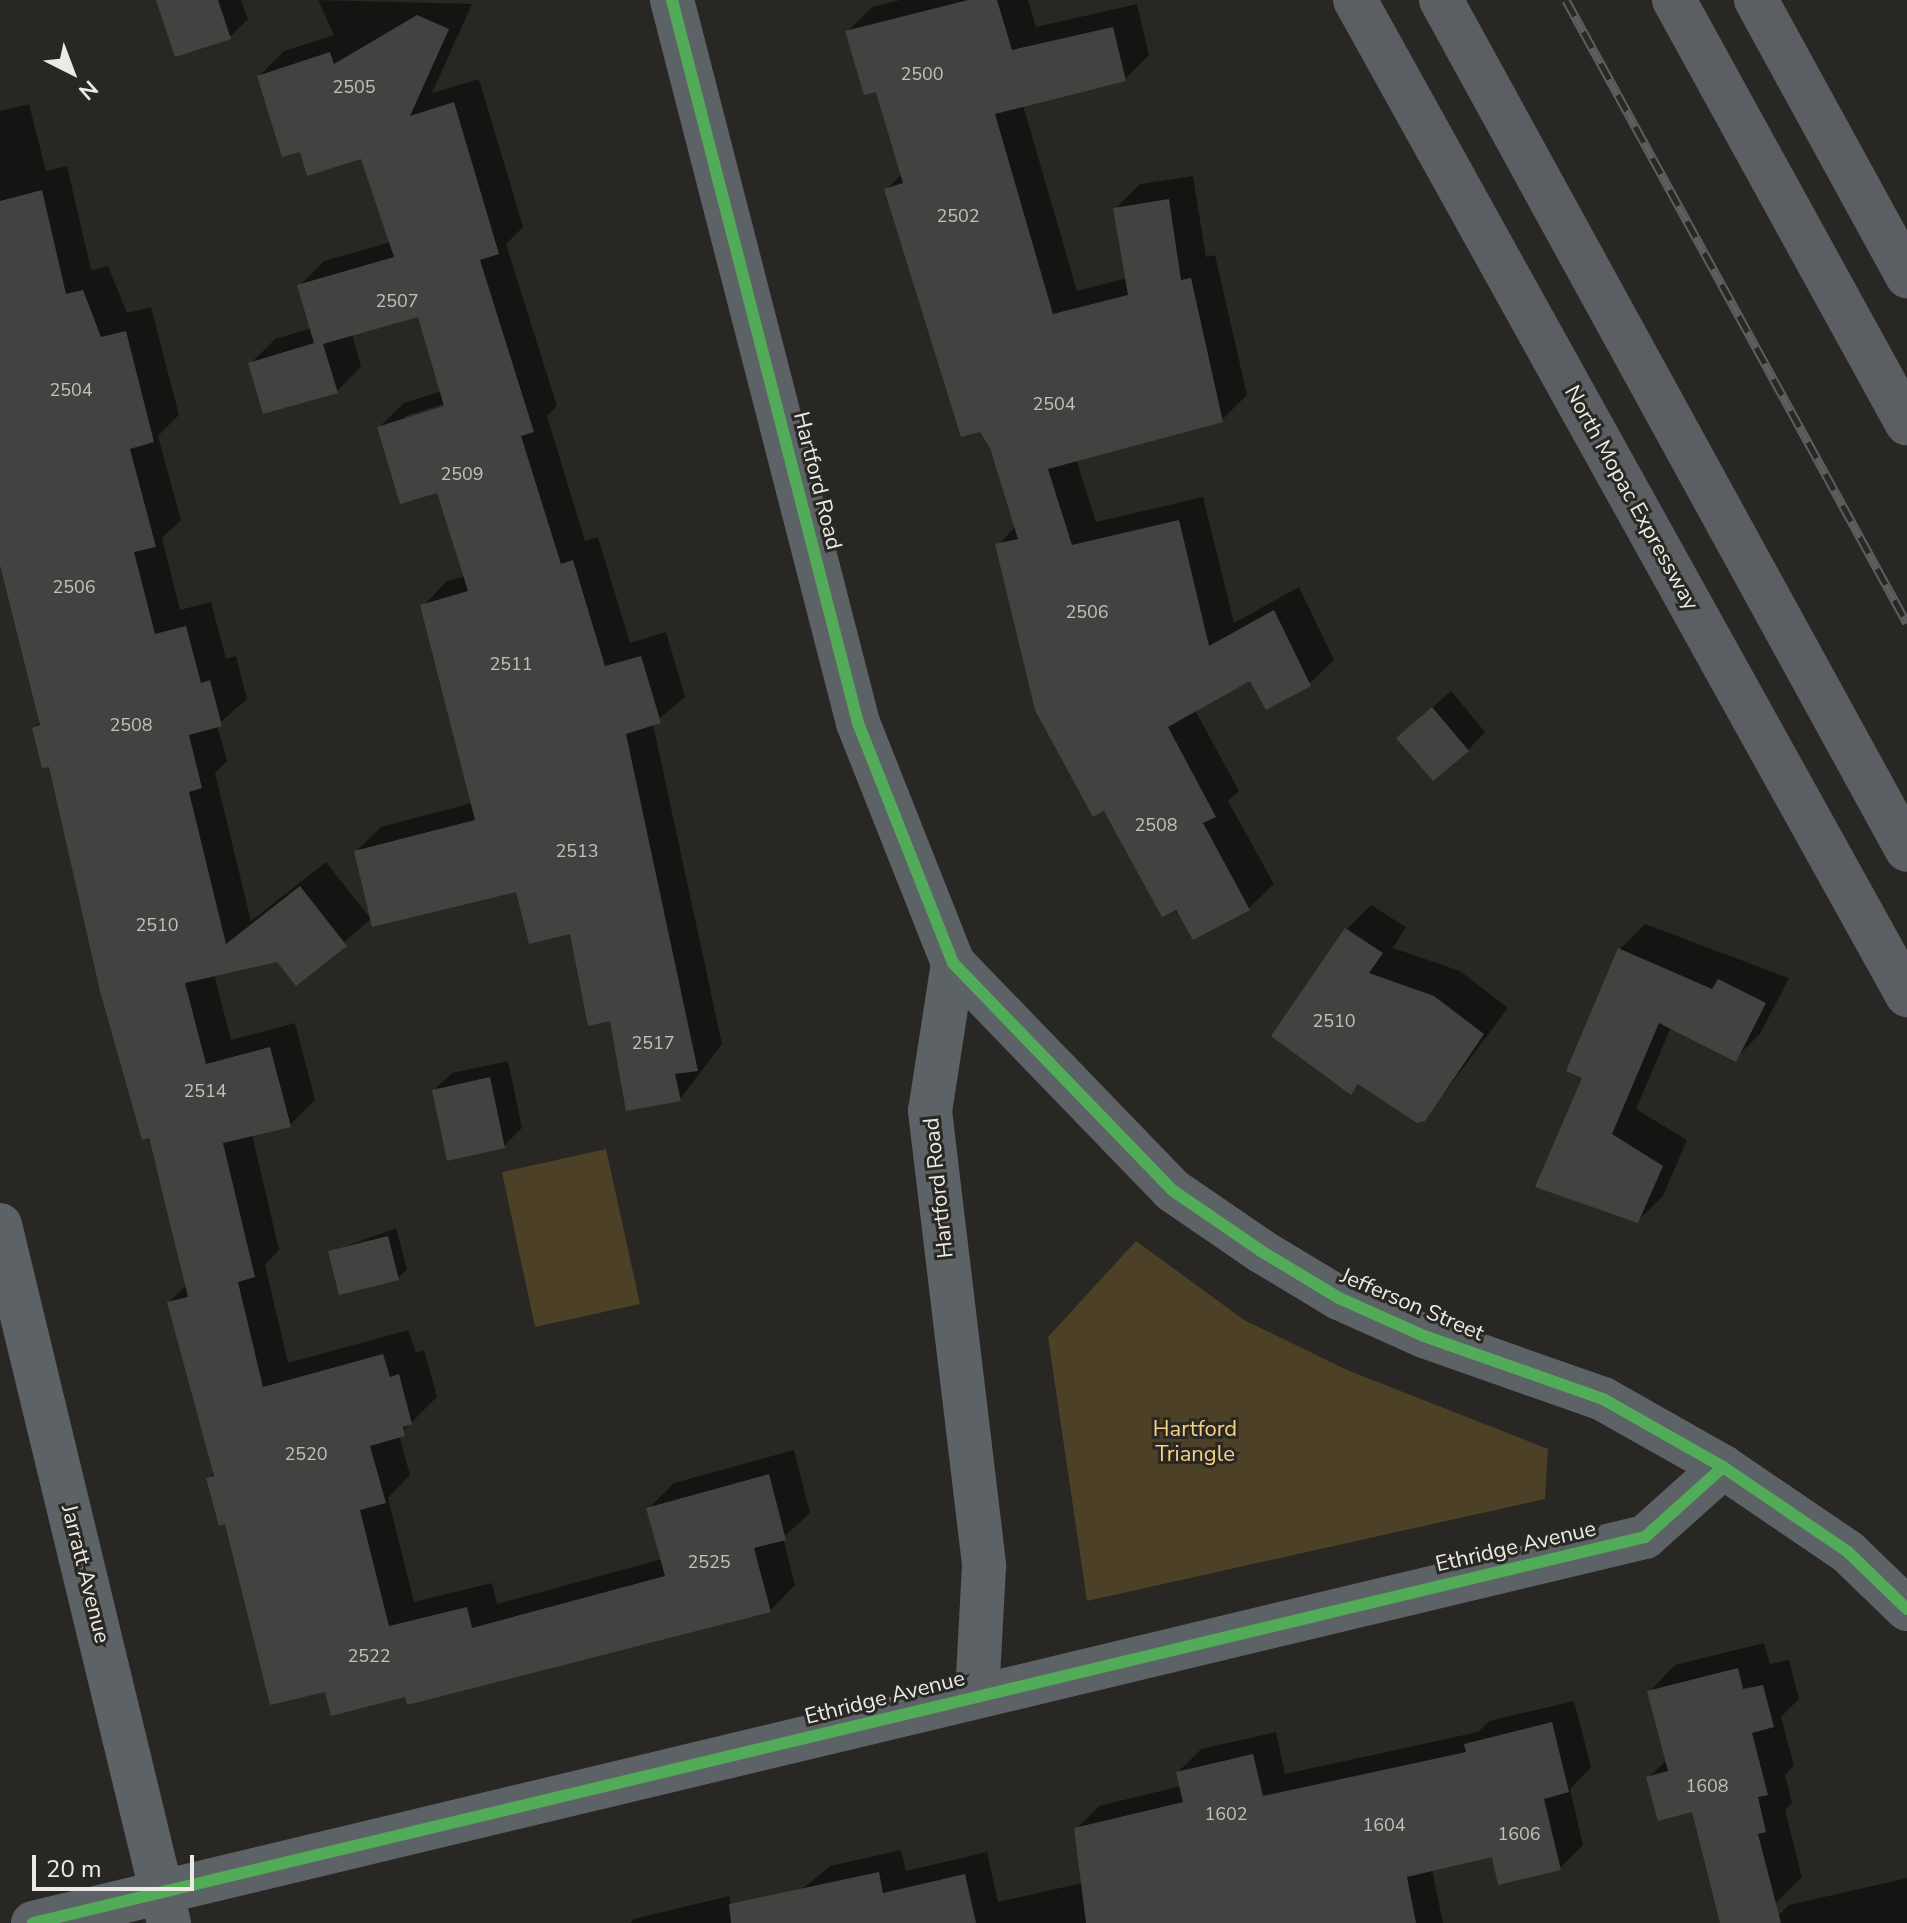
<!DOCTYPE html>
<html>
<head>
<meta charset="utf-8">
<style>
	body { margin:0 }
	#map { position:relative; width:1907px; height:1923px; overflow:hidden; background:#292724; font-family:"Nunito Sans",sans-serif }
	div>[style] { position:absolute }
	[style*='--x'] { left:calc(var(--x)*1px); top:calc(var(--y)*1px); width:calc(var(--w)*1px); rotate:calc(var(--a)*1deg) }
	.green>* { inset:0; background:#4c4027 }
	.shadow>* { inset:0; background:#0007 }
	.building>* { inset:0; background:#444240 }
	.street>* { height:44px; margin:-22px; padding:0 22px; transform-origin:22px; border-radius:22px; background:#5d6266 }
	.highway>* { height:44px; margin:-22px; padding:0 22px; transform-origin:22px; border-radius:22px; background:#5b5e62 }
	.rail>* { height:9px; margin-top:-4.5px; transform-origin:0; background:repeating-linear-gradient(90deg,#2a2823 0 18px,#5d5e60 0 36px); box-sizing:border-box; border-block:2px solid #5d5e60 }
	.cycleway>* { height:12px; margin:-6px; padding:0 6px; transform-origin:6px; border-radius:6px; background:#51ab58 }
	span { translate:-50% -50%; white-space:nowrap; text-align:center; line-height:1.15; -webkit-text-stroke:6px #2a2823; paint-order:stroke }
	.number-label { font-size:18px; color:#c2c0bd }
	.number-label span { -webkit-text-stroke-width:0 }
	.street-label { font-size:22px; color:#eceae7 }
	.park-label { font-size:22px; color:#f6d181 }
	.north { position:absolute; left:32px; top:32px; width:80px; height:80px; -webkit-text-stroke:6px #2a2823; paint-order:stroke; rotate:138deg; font-size:22px; font-weight:700; line-height:32px; text-align:center; color:#eceae7 }
	.north::after { content:''; display:block; margin:auto; width:28px; height:36px; background:#eceae7; clip-path:polygon(50% 0,100% 100%,50% 72%,0 100%) }
	.scale { position:absolute; left:32px; top:1855px; width:162px; height:36px; box-sizing:border-box; border:4px solid #eceae7; border-top:0; padding-left:10px; font-size:24px; line-height:28px; white-space:nowrap; color:#eceae7; -webkit-text-stroke:6px #2a2823; paint-order:stroke }
</style>
</head>
<body>
<div id="map">
	<div class="green">
		<div style="clip-path:polygon(606px 1149px,640px 1304px,535px 1327px,502px 1172px)"></div>
		<div style="clip-path:polygon(1136px 1241px,1244px 1320px,1347px 1370px,1548px 1449px,1545px 1499px,1087px 1601px,1048px 1337px)"></div>
	</div>
	<div class="shadow">
		<div style="clip-path:polygon(158px 0,241px 0,248px 19px,230px 37px)"></div>
		<div style="clip-path:polygon(evenodd,318px 0,472px 4px,432px 93px,479px 79px,523px 227px,506px 244px,557px 406px,547px 416px,585px 541px,598px 537px,630px 643px,666px 632px,685px 697px,653px 724px,722px 1044px,680px 1099px,612px 1019px,572px 931px,518px 889px,356px 851px,381px 827px,472px 803px,423px 606px,447px 581px,466px 576px,438px 490px,379px 427px,404px 403px,442px 391px,419px 314px,352px 334px,361px 367px,337px 391px,250px 364px,275px 339px,312px 328px,299px 286px,324px 261px,391px 242px,362px 156px,301px 150px,259px 76px,284px 51px,334px 35px,318px 0,453px 401px,454px 404px,405px 420px,405px 416px,453px 401px)"></div>
		<div style="clip-path:polygon(900px 0,1028px 0,1036px 27px,1137px 4px,1149px 55px,1125px 79px,1023px 105px,1077px 291px,1127px 278px,1115px 209px,1140px 184px,1193px 176px,1206px 257px,1215px 255px,1247px 395px,1222px 420px,1076px 459px,1096px 522px,1203px 497px,1234px 623px,1299px 587px,1334px 660px,1309px 684px,1251px 678px,1195px 710px,1239px 791px,1228px 801px,1274px 884px,1249px 908px,1194px 938px,1105px 808px,998px 545px,1016px 526px,992px 447px,887px 189px,902px 174px,877px 89px,847px 32px,872px 7px)"></div>
		<div style="clip-path:polygon(29px 104px,46px 171px,67px 166px,91px 270px,108px 266px,127px 313px,151px 307px,179px 415px,158px 436px,181px 520px,162px 538px,180px 610px,211px 602px,226px 659px,236px 656px,247px 699px,217px 725px,227px 761px,215px 773px,251px 921px,326px 862px,371px 919px,296px 983px,278px 960px,214px 974px,231px 1040px,295px 1023px,315px 1100px,290px 1125px,252px 1134px,279px 1250px,265px 1265px,288px 1363px,408px 1330px,416px 1353px,424px 1350px,437px 1397px,399px 1435px,410px 1475px,388px 1498px,414px 1602px,492px 1583px,497px 1604px,662px 1559px,649px 1508px,674px 1483px,794px 1450px,810px 1513px,783px 1538px,795px 1585px,770px 1611px,407px 1695px,327px 1690px,227px 1522px,208px 1479px,215px 1472px,169px 1302px,187px 1285px,51px 765px,34px 728px,41px 721px,0 558px,0 111px)"></div>
		<div style="clip-path:polygon(1451px 691px,1485px 732px,1468px 750px,1398px 738px)"></div>
		<div style="clip-path:polygon(1371px 905px,1406px 927px,1393px 948px,1460px 971px,1508px 1008px,1442px 1096px,1360px 1083px,1350px 1093px,1346px 930px)"></div>
		<div style="clip-path:polygon(1645px 924px,1789px 978px,1760px 1034px,1735px 1059px,1671px 1027px,1636px 1109px,1687px 1140px,1663px 1196px,1638px 1221px,1585px 1077px,1620px 949px)"></div>
		<div style="clip-path:polygon(508px 1061px,522px 1128px,504px 1146px,434px 1090px,452px 1073px)"></div>
		<div style="clip-path:polygon(396px 1228px,407px 1269px,398px 1278px,330px 1252px)"></div>
		<div style="clip-path:polygon(1764px 1643px,1770px 1664px,1789px 1660px,1799px 1699px,1781px 1717px,1794px 1766px,1785px 1775px,1792px 1803px,1785px 1810px,1802px 1877px,1775px 1904px,1693px 1810px,1649px 1777px,1667px 1760px,1649px 1692px,1675px 1665px)"></div>
		<div style="clip-path:polygon(1574px 1701px,1591px 1767px,1570px 1789px,1583px 1845px,1560px 1868px,1493px 1855px,1432px 1869px,1443px 1923px,761px 1923px,830px 1866px,901px 1850px,906px 1871px,987px 1852px,998px 1902px,1082px 1883px,1076px 1829px,1099px 1806px,1181px 1786px,1178px 1772px,1201px 1749px,1276px 1732px,1285px 1774px,1478px 1732px,1489px 1721px)"></div>
		<div style="clip-path:polygon(1907px 1878px,1907px 1923px,1771px 1923px,1789px 1905px)"></div>
		<div style="clip-path:polygon(729px 1896px,735px 1923px,630px 1923px,634px 1919px)"></div>
	</div>
	<div class="building">
		<div style="clip-path:polygon(156px 0,218px 0,231px 39px,175px 57px)"></div>
		<div style="clip-path:polygon(968px 0,997px 0,1012px 50px,1113px 27px,1126px 81px,995px 114px,1053px 314px,1128px 295px,1113px 208px,1169px 199px,1181px 280px,1191px 278px,1223px 422px,1048px 469px,1072px 545px,1179px 520px,1209px 646px,1274px 610px,1311px 686px,1266px 710px,1250px 681px,1168px 727px,1216px 817px,1203px 823px,1250px 910px,1193px 940px,1176px 910px,1162px 917px,1104px 811px,1093px 817px,1035px 710px,995px 544px,1018px 539px,990px 448px,980px 432px,961px 437px,884px 189px,903px 183px,876px 92px,864px 95px,845px 31px)"></div>
		<div style="clip-path:polygon(417px 15px,449px 29px,410px 116px,454px 102px,499px 254px,480px 260px,534px 432px,521px 436px,561px 564px,573px 560px,605px 666px,641px 656px,661px 723px,626px 734px,698px 1071px,675px 1074px,681px 1101px,626px 1111px,610px 1021px,588px 1026px,570px 934px,529px 944px,516px 892px,372px 927px,354px 851px,475px 820px,420px 605px,468px 591px,437px 493px,400px 504px,377px 427px,444px 406px,418px 317px,323px 344px,338px 393px,263px 414px,248px 363px,314px 343px,297px 285px,394px 257px,361px 159px,307px 176px,300px 152px,282px 157px,257px 76px,330px 52px,334px 64px)"></div>
		<div style="clip-path:polygon(42px 190px,66px 294px,83px 290px,101px 337px,126px 331px,154px 442px,130px 449px,156px 547px,134px 552px,155px 634px,186px 626px,201px 683px,210px 680px,222px 726px,189px 735px,202px 788px,189px 792px,226px 944px,300px 886px,347px 946px,296px 986px,277px 962px,185px 983px,206px 1064px,270px 1047px,291px 1127px,223px 1143px,255px 1277px,238px 1282px,263px 1387px,383px 1354px,390px 1377px,399px 1374px,412px 1424px,403px 1427px,405px 1436px,370px 1446px,386px 1503px,360px 1510px,389px 1626px,467px 1607px,472px 1628px,665px 1576px,646px 1508px,769px 1474px,786px 1540px,754px 1548px,771px 1612px,407px 1705px,405px 1697px,331px 1716px,325px 1692px,270px 1705px,225px 1524px,219px 1526px,206px 1478px,214px 1476px,167px 1302px,188px 1297px,149px 1138px,142px 1140px,100px 991px,49px 767px,42px 768px,32px 728px,40px 725px,0 565px,0 201px)"></div>
		<div style="clip-path:polygon(1432px 707px,1469px 751px,1433px 781px,1396px 738px)"></div>
		<div style="clip-path:polygon(1345px 928px,1383px 953px,1369px 973px,1434px 996px,1484px 1034px,1425px 1121px,1417px 1123px,1358px 1084px,1351px 1095px,1271px 1036px)"></div>
		<div style="clip-path:polygon(1618px 948px,1712px 989px,1718px 979px,1766px 1003px,1736px 1062px,1659px 1023px,1612px 1134px,1663px 1166px,1638px 1223px,1535px 1187px,1582px 1078px,1566px 1071px)"></div>
		<div style="clip-path:polygon(490px 1077px,505px 1148px,447px 1161px,432px 1090px)"></div>
		<div style="clip-path:polygon(388px 1236px,399px 1280px,339px 1295px,328px 1251px)"></div>
		<div style="clip-path:polygon(1738px 1668px,1743px 1689px,1763px 1685px,1774px 1727px,1752px 1733px,1768px 1795px,1758px 1797px,1766px 1832px,1758px 1834px,1781px 1923px,1720px 1923px,1692px 1812px,1658px 1821px,1646px 1777px,1668px 1771px,1647px 1691px)"></div>
		<div style="clip-path:polygon(1552px 1722px,1569px 1792px,1544px 1799px,1561px 1870px,1498px 1885px,1492px 1857px,1407px 1877px,1416px 1923px,1086px 1923px,1074px 1828px,1183px 1802px,1176px 1772px,1253px 1754px,1263px 1796px,1466px 1752px,1464px 1744px)"></div>
		<div style="clip-path:polygon(879px 1872px,883px 1893px,965px 1874px,976px 1923px,731px 1923px,729px 1904px)"></div>
	</div>
	<div class="street">
		<div style="--x:672;--y:0;--w:747;--a:75.57"></div>
		<div style="--x:858;--y:723;--w:258;--a:68.4"></div>
		<div style="--x:953;--y:963;--w:150;--a:98.8"></div>
		<div style="--x:930;--y:1111;--w:458;--a:83.2"></div>
		<div style="--x:984;--y:1566;--w:130;--a:93.1"></div>
		<div style="--x:953;--y:963;--w:315;--a:46"></div>
		<div style="--x:1172;--y:1190;--w:108;--a:34.4"></div>
		<div style="--x:1261;--y:1251;--w:91;--a:31.1"></div>
		<div style="--x:1339;--y:1298;--w:93;--a:24.1"></div>
		<div style="--x:1424;--y:1336;--w:190;--a:19.4"></div>
		<div style="--x:1603;--y:1399;--w:138;--a:29.5"></div>
		<div style="--x:1723;--y:1467;--w:151;--a:34.2"></div>
		<div style="--x:1848;--y:1552;--w:82;--a:44"></div>
		<div style="--x:0;--y:1225;--w:718;--a:76.39"></div>
		<div style="--x:33;--y:1923;--w:1658;--a:-13.47"></div>
		<div style="--x:1645;--y:1537;--w:105;--a:-41.9"></div>
	</div>
	<div class="highway">
		<div style="--x:1355;--y:0;--w:1138;--a:60.98"></div>
		<div style="--x:1441;--y:0;--w:969;--a:61.27"></div>
		<div style="--x:1674;--y:0;--w:483;--a:61.2"></div>
		<div style="--x:1756;--y:0;--w:315;--a:61.3"></div>
	</div>
	<div class="rail">
		<div style="--x:1566;--y:0;--w:710;--a:61.31"></div>
	</div>
	<div class="cycleway">
		<div style="--x:672;--y:0;--w:747;--a:75.57"></div>
		<div style="--x:858;--y:723;--w:258;--a:68.4"></div>
		<div style="--x:953;--y:963;--w:315;--a:46"></div>
		<div style="--x:1172;--y:1190;--w:108;--a:34.4"></div>
		<div style="--x:1261;--y:1251;--w:91;--a:31.1"></div>
		<div style="--x:1339;--y:1298;--w:93;--a:24.1"></div>
		<div style="--x:1424;--y:1336;--w:190;--a:19.4"></div>
		<div style="--x:1603;--y:1399;--w:138;--a:29.5"></div>
		<div style="--x:1723;--y:1467;--w:151;--a:34.2"></div>
		<div style="--x:1848;--y:1552;--w:82;--a:44"></div>
		<div style="--x:33;--y:1923;--w:1658;--a:-13.47"></div>
		<div style="--x:1645;--y:1537;--w:105;--a:-41.9"></div>
	</div>
	<div class="number-label">
		<span style="left:922px;top:74px">2500</span>
		<span style="left:354px;top:87px">2505</span>
		<span style="left:958px;top:216px">2502</span>
		<span style="left:397px;top:301px">2507</span>
		<span style="left:71px;top:390px">2504</span>
		<span style="left:1054px;top:404px">2504</span>
		<span style="left:462px;top:474px">2509</span>
		<span style="left:74px;top:587px">2506</span>
		<span style="left:1087px;top:612px">2506</span>
		<span style="left:511px;top:664px">2511</span>
		<span style="left:131px;top:725px">2508</span>
		<span style="left:1156px;top:825px">2508</span>
		<span style="left:577px;top:851px">2513</span>
		<span style="left:157px;top:925px">2510</span>
		<span style="left:1334px;top:1021px">2510</span>
		<span style="left:653px;top:1043px">2517</span>
		<span style="left:205px;top:1091px">2514</span>
		<span style="left:306px;top:1454px">2520</span>
		<span style="left:709px;top:1562px">2525</span>
		<span style="left:369px;top:1656px">2522</span>
		<span style="left:1707px;top:1786px">1608</span>
		<span style="left:1226px;top:1814px">1602</span>
		<span style="left:1384px;top:1825px">1604</span>
		<span style="left:1519px;top:1834px">1606</span>
	</div>
	<div class="street-label">
		<span style="left:817px;top:481px;rotate:76deg">Hartford Road</span>
		<span style="left:1631px;top:498px;rotate:61deg">North Mopac Expressway</span>
		<span style="left:939px;top:1188px;rotate:-96deg">Hartford Road</span>
		<span style="left:1412px;top:1305px;rotate:23deg">Jefferson Street</span>
		<span style="left:1516px;top:1547px;rotate:-13deg">Ethridge Avenue</span>
		<span style="left:85px;top:1574px;rotate:76deg">Jarratt Avenue</span>
		<span style="left:885px;top:1698px;rotate:-14deg">Ethridge Avenue</span>
	</div>
	<div class="park-label">
		<span style="left:1195px;top:1442px">Hartford<br>Triangle</span>
	</div>
	<div class="north">N</div>
	<div class="scale">20 m</div>
</div>
</body>
</html>
